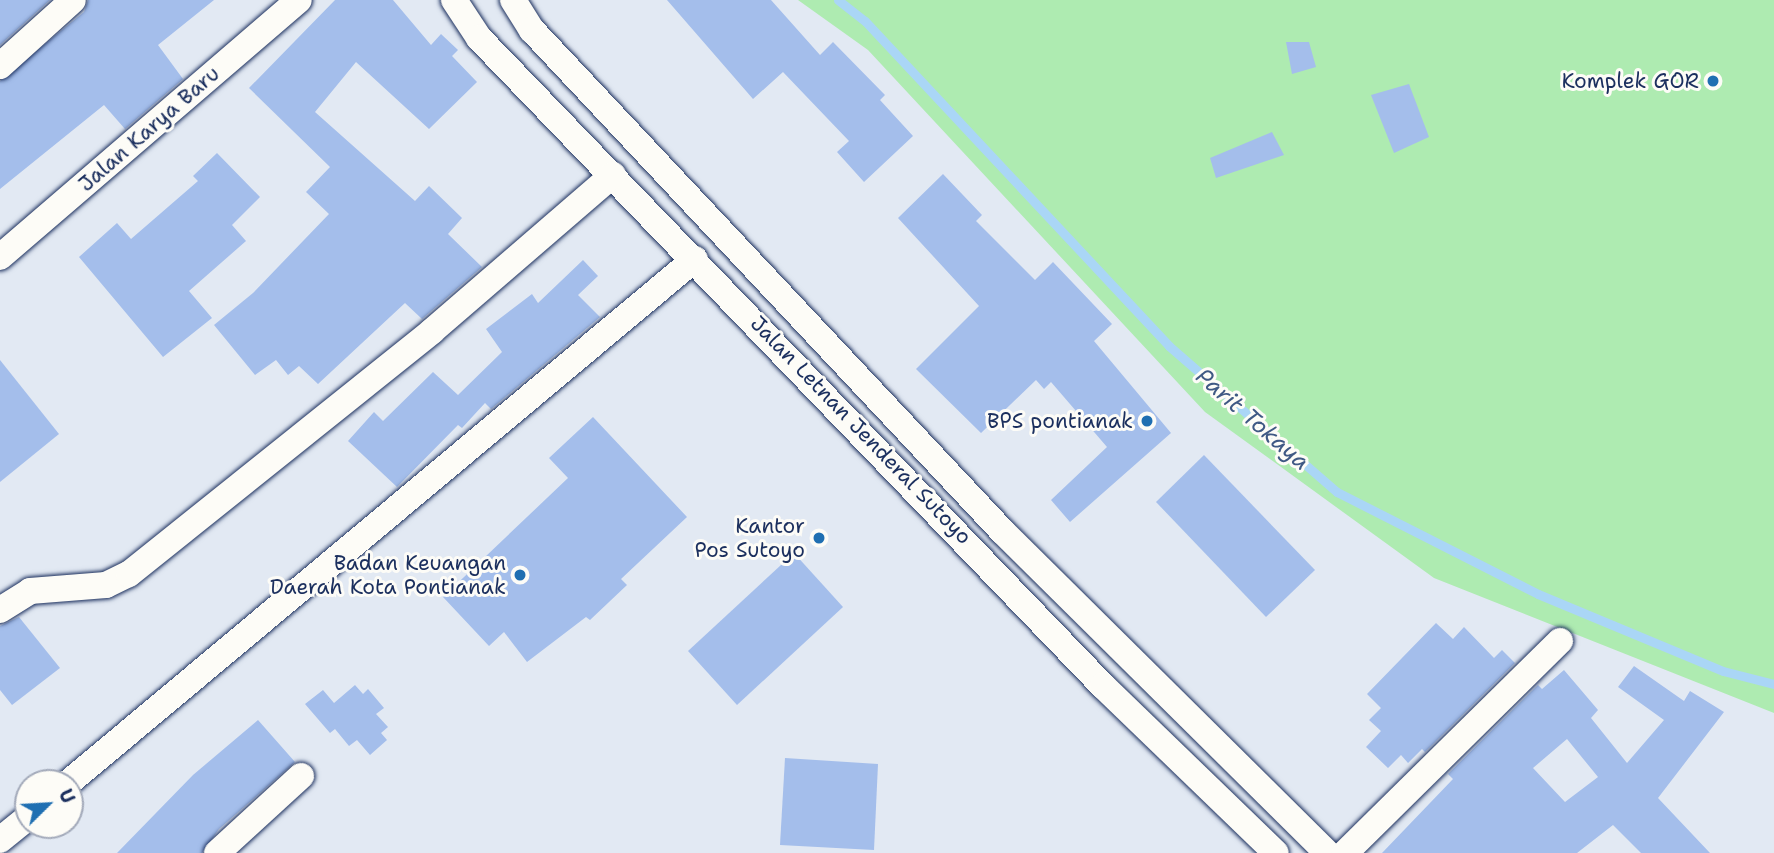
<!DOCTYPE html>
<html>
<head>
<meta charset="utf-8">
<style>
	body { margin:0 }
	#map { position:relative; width:1774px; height:853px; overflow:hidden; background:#e2e9f3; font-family:"Shantell Sans",sans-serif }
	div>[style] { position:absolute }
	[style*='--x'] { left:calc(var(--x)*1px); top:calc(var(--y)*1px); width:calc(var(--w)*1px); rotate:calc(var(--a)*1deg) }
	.green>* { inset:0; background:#aeebb1 }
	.stream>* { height:9px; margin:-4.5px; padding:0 4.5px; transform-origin:4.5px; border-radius:4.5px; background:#aad6f6 }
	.building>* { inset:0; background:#a4beeb }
	.roads { filter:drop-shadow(0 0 2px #1b2f5e) drop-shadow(0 0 2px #1b2f5e) }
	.minor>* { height:26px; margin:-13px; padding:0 13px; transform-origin:13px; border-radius:13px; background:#fdfcf7 }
	.dots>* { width:19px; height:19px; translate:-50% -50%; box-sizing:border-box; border:4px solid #fdfcf7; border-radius:50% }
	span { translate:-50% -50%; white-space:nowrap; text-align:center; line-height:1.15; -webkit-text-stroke:6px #fdfcf7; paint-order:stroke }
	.poi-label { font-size:21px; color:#1b2f5e }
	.right { translate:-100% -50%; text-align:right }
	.street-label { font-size:21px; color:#1b2f5e }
	.water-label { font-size:23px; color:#3f5984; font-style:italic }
	.north { position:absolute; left:14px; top:769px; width:70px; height:70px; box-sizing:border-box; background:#fdfcf7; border:2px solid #a3aaba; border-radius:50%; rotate:66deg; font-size:19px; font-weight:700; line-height:28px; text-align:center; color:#1b2f5e }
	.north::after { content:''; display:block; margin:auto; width:24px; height:32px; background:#1f6fb2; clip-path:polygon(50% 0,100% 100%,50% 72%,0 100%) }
</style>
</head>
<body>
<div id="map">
	<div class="green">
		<div style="clip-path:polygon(798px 0,1774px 0,1774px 713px,1434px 578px,1205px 412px,868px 50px)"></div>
	</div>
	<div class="stream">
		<div style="--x:838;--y:0;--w:34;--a:38"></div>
		<div style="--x:865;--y:21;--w:445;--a:46.9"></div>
		<div style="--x:1169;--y:346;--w:223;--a:41"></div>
		<div style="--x:1337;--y:492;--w:225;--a:26.9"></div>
		<div style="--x:1538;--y:594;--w:200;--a:22.6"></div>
		<div style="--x:1723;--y:671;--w:53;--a:14.3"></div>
	</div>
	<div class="building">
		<div style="clip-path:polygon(0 0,50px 0,0 45px)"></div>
		<div style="clip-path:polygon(88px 0,214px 0,158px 45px,183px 79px,125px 129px,104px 105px,0 189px,0 81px,84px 12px)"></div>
		<div style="clip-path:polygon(335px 0,393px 0,431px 45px,441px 34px,458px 50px,452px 56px,477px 82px,429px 129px,356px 62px,315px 112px,415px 201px,429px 186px,462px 218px,448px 234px,482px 267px,422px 319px,405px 303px,318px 384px,299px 366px,288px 375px,276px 360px,255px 375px,214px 325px,253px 293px,329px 214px,306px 192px,330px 167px,249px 88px)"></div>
		<div style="clip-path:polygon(667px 0,771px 0,820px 55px,833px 42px,885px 95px,880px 100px,913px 136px,864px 182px,837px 152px,849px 141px,783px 72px,753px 99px)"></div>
		<div style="clip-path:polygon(1286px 42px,1309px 42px,1316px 67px,1292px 74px)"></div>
		<div style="clip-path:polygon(1409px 84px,1429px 137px,1394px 153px,1371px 95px)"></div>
		<div style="clip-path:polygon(1272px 132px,1284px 155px,1216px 178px,1210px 158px)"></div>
		<div style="clip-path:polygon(217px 153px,260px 197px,232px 225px,246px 241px,189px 291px,212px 318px,163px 357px,79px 257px,117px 223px,131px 239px,198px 181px,193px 176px)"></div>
		<div style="clip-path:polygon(943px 174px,982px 215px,976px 221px,1035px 280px,1053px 262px,1112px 324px,1094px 341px,1171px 433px,1070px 522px,1051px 500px,1107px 447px,1051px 382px,1044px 389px,1036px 380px,981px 433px,916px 369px,979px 306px,898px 218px)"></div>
		<div style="clip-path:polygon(583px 260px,598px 276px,578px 295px,600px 317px,491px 409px,485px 403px,462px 428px,458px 425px,397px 487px,348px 441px,374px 412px,383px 421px,433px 372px,458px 395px,502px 352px,486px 329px,532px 294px,538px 303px)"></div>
		<div style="clip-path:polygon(0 360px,59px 434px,0 482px)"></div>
		<div style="clip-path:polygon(593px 417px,687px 517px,621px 579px,627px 585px,590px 620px,586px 617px,527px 662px,504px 632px,489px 646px,443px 597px,568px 478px,549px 458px)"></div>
		<div style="clip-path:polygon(1204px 455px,1315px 570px,1266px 617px,1156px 502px)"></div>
		<div style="clip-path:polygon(794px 553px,843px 607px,737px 705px,688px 651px)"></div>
		<div style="clip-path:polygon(19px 617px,60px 668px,12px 705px,0 690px,0 626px)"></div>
		<div style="clip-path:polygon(1436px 623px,1453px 639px,1464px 627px,1494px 658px,1502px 650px,1515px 663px,1425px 752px,1422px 749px,1408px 763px,1401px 755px,1388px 768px,1366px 747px,1381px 731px,1369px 720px,1381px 708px,1367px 694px)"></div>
		<div style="clip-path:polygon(evenodd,1634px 666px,1684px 701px,1690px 691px,1724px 712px,1658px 798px,1710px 853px,1641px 853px,1613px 825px,1577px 853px,1382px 853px,1453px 779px,1448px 774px,1538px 685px,1542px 689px,1564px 670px,1598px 710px,1591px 718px,1627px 763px,1664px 720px,1618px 687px,1634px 666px,1567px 739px,1598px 777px,1565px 802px,1533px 768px,1567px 739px)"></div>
		<div style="clip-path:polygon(355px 685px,363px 694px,368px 689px,384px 708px,376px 714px,388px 727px,381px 733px,387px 740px,370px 755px,357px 740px,349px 746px,335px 729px,330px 733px,305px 704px,323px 690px,334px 703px)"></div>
		<div style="clip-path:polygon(258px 720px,295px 762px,219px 829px,202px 853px,117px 853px,193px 775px)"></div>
		<div style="clip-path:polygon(785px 758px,878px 764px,874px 850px,780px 845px)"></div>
	</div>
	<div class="roads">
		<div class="minor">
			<div style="--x:454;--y:0;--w:45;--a:56.7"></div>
			<div style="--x:479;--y:38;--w:900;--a:46.08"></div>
			<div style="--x:1103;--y:686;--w:240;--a:44"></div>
			<div style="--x:513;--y:0;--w:36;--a:58"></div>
			<div style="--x:532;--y:30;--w:688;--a:46.82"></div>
			<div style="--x:1003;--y:532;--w:456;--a:44.7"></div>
			<div style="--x:0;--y:66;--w:98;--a:-42.1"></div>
			<div style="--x:0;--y:257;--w:394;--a:-40.7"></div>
			<div style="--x:0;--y:610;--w:36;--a:-32"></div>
			<div style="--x:30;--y:591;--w:76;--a:-4.5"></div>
			<div style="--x:106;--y:585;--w:25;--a:-26"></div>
			<div style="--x:129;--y:574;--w:388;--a:-38.7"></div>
			<div style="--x:432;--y:331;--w:239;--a:-40.8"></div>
			<div style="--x:68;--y:783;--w:817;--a:-39.89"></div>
			<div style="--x:0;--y:840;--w:36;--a:-39"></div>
			<div style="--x:217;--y:853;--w:114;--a:-42.5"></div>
			<div style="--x:1345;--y:853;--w:302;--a:-44.6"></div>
		</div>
	</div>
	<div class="dots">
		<div style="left:1713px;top:81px;background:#1f6fb2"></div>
		<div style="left:1147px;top:421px;background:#1f6fb2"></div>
		<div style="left:819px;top:538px;background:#1f6fb2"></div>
		<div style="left:520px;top:575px;background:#1f6fb2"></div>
	</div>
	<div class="poi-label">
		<span class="right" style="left:1699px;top:81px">Komplek GOR</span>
		<span class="right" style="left:1133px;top:421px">BPS pontianak</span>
		<span class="right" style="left:805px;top:538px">Kantor<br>Pos Sutoyo</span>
		<span class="right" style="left:506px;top:575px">Badan Keuangan<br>Daerah Kota Pontianak</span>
	</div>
	<div class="street-label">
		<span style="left:149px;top:129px;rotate:-41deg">Jalan Karya Baru</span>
		<span style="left:861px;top:430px;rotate:46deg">Jalan Letnan Jenderal Sutoyo</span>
	</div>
	<div class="water-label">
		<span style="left:1253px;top:419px;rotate:41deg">Parit Tokaya</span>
	</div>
	<div class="north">U</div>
</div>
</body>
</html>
